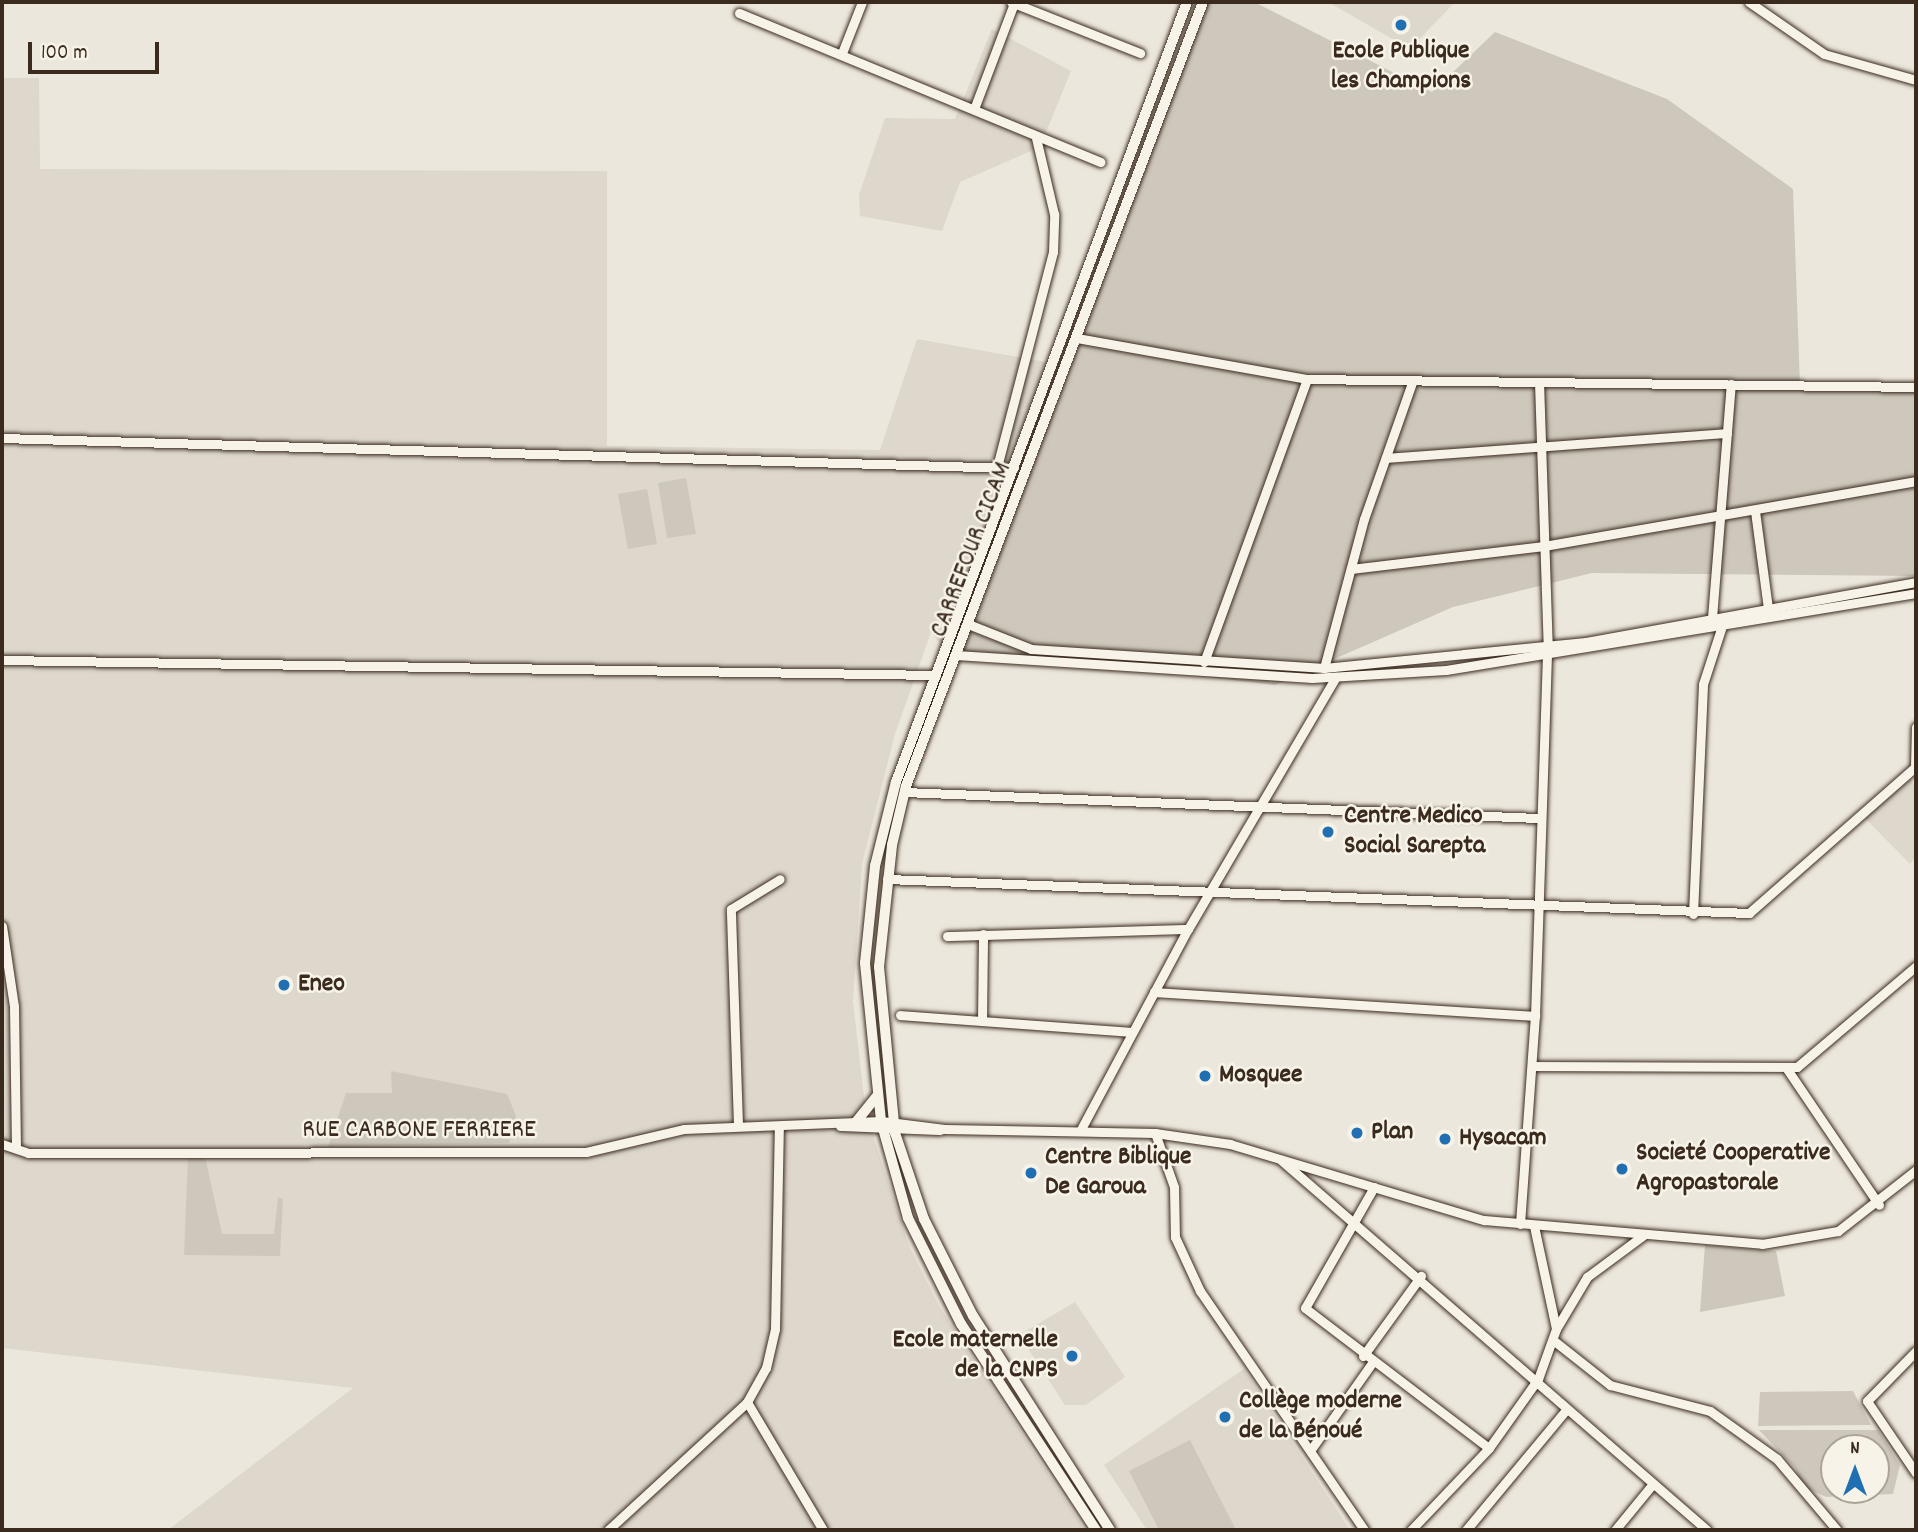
<!DOCTYPE html>
<html>
<head>
<meta charset="utf-8">
<style>
	body { margin:0 }
	#map { position:relative; width:1918px; height:1532px; overflow:hidden; background:#ece7dc; font-family:Dekko,sans-serif }
	div>[style] { position:absolute }
	[style*='--x'] { left:calc(var(--x)*1px); top:calc(var(--y)*1px); width:calc(var(--w)*1px); rotate:calc(var(--a)*1deg) }
	.built>* { inset:0; background:#ddd7cc }
	.green>* { inset:0; background:#cec8bc }
	.roads { filter:drop-shadow(0 0 2px #3b2a1e) drop-shadow(0 0 2px #3b2a1e) }
	.minor>* { height:9px; margin:-4.5px; padding:0 4.5px; transform-origin:4.5px; border-radius:4.5px; background:#f7f3e8 }
	.major>* { height:10px; margin:-5px; padding:0 5px; transform-origin:5px; border-radius:5px; background:#f7f3e8 }
	.dots>* { width:19px; height:19px; translate:-50% -50%; box-sizing:border-box; border:4px solid #f7f3e8; border-radius:50% }
	span { translate:-50% -50%; white-space:nowrap; text-align:center; line-height:1.15; -webkit-text-stroke:5px #f7f3e8; paint-order:stroke }
	.poi-label { font-size:26px; color:#3b2a1e; font-weight:700 }
	.left { translate:0 -50%; text-align:left }
	.right { translate:-100% -50%; text-align:right }
	.street-label { font-size:26px; color:#3b2a1e }
	.frame { position:absolute; inset:0; border:4px solid #3b2a1e; pointer-events:none }
	.north { position:absolute; left:1820px; top:1434px; width:70px; height:70px; box-sizing:border-box; background:#f7f3e8; border:2px solid #aca397; border-radius:50%; rotate:0deg; font-size:19px; font-weight:700; line-height:28px; text-align:center; color:#3b2a1e }
	.north::after { content:''; display:block; margin:auto; width:24px; height:32px; background:#1f6fb2; clip-path:polygon(50% 0,100% 100%,50% 72%,0 100%) }
	.scale { position:absolute; left:28px; top:42px; width:131px; height:32px; box-sizing:border-box; border:4px solid #3b2a1e; border-top:0; padding-left:9px; font-size:21px; line-height:24px; white-space:nowrap; color:#3b2a1e; -webkit-text-stroke:5px #f7f3e8; paint-order:stroke }
</style>
</head>
<body>
<div id="map">
	<div class="built">
		<div style="clip-path:polygon(1328px 2px,1455px 2px,1410px 49px)"></div>
		<div style="clip-path:polygon(992px 29px,1071px 71px,1040px 147px,960px 182px,942px 231px,860px 216px,859px 195px,885px 118px,955px 119px)"></div>
		<div style="clip-path:polygon(2px 78px,39px 78px,40px 169px,607px 171px,607px 446px,880px 450px,917px 339px,1062px 365px,951px 659px,931px 632px,895px 734px,862px 864px,853px 1001px,866px 1114px,909px 1246px,939px 1306px,1085px 1530px,168px 1530px,353px 1388px,2px 1348px)"></div>
		<div style="clip-path:polygon(1906px 776px,1916px 786px,1916px 857px,1910px 864px,1861px 814px)"></div>
		<div style="clip-path:polygon(1075px 1302px,1125px 1377px,1086px 1405px,1065px 1405px,1019px 1335px)"></div>
		<div style="clip-path:polygon(1244px 1369px,1350px 1530px,1147px 1530px,1104px 1465px)"></div>
	</div>
	<div class="green">
		<div style="clip-path:polygon(1199px 2px,1254px 2px,1432px 92px,1495px 32px,1667px 99px,1793px 189px,1800px 386px,1916px 391px,1916px 576px,1592px 573px,1453px 607px,1275px 685px,1108px 665px,951px 659px)"></div>
		<div style="clip-path:polygon(686px 478px,696px 534px,667px 538px,658px 483px)"></div>
		<div style="clip-path:polygon(647px 489px,657px 544px,628px 549px,618px 494px)"></div>
		<div style="clip-path:polygon(391px 1071px,507px 1094px,516px 1116px,509px 1143px,328px 1147px,346px 1093px,392px 1093px)"></div>
		<div style="clip-path:polygon(188px 1157px,205px 1157px,222px 1234px,274px 1234px,278px 1197px,283px 1199px,280px 1256px,184px 1255px)"></div>
		<div style="clip-path:polygon(1705px 1245px,1776px 1251px,1785px 1296px,1700px 1312px)"></div>
		<div style="clip-path:polygon(1853px 1391px,1871px 1425px,1758px 1426px,1760px 1392px)"></div>
		<div style="clip-path:polygon(evenodd,1759px 1430px,1878px 1430px,1900px 1465px,1893px 1494px,1826px 1497px,1802px 1486px,1795px 1468px,1759px 1430px,1834px 1448px,1876px 1448px,1876px 1490px,1834px 1490px,1834px 1448px)"></div>
		<div style="clip-path:polygon(1190px 1440px,1236px 1530px,1159px 1530px,1129px 1471px)"></div>
	</div>
	<div class="roads">
		<div class="minor">
			<div style="--x:1011;--y:2;--w:139;--a:21.6"></div>
			<div style="--x:1749;--y:2;--w:91;--a:34.7"></div>
			<div style="--x:1824;--y:54;--w:96;--a:15.8"></div>
			<div style="--x:739;--y:13;--w:391;--a:22.4"></div>
			<div style="--x:842;--y:53;--w:55;--a:-68.6"></div>
			<div style="--x:974;--y:109;--w:113;--a:-69.3"></div>
			<div style="--x:1077;--y:338;--w:234;--a:10.1"></div>
			<div style="--x:1307;--y:379;--w:609;--a:0.75"></div>
			<div style="--x:1539;--y:382;--w:265;--a:88.1"></div>
			<div style="--x:2;--y:438;--w:1012;--a:1.7"></div>
			<div style="--x:1386;--y:458;--w:342;--a:-4.2"></div>
			<div style="--x:998;--y:463;--w:218;--a:-75.4"></div>
			<div style="--x:1053;--y:252;--w:38;--a:-88"></div>
			<div style="--x:1054;--y:214;--w:78;--a:-103.3"></div>
			<div style="--x:1755;--y:511;--w:98;--a:82.4"></div>
			<div style="--x:1351;--y:569;--w:194;--a:-6.8"></div>
			<div style="--x:1544;--y:546;--w:378;--a:-9.9"></div>
			<div style="--x:1712;--y:618;--w:235;--a:-85.4"></div>
			<div style="--x:968;--y:624;--w:68;--a:21.6"></div>
			<div style="--x:1031;--y:649;--w:294;--a:3.7"></div>
			<div style="--x:1324;--y:668;--w:263;--a:-5.7"></div>
			<div style="--x:1586;--y:642;--w:335;--a:-10.3"></div>
			<div style="--x:956;--y:655;--w:357;--a:3.7"></div>
			<div style="--x:1312;--y:678;--w:134;--a:-3.4"></div>
			<div style="--x:1446;--y:670;--w:476;--a:-9.3"></div>
			<div style="--x:2;--y:660;--w:934;--a:0.92"></div>
			<div style="--x:1204;--y:662;--w:301;--a:-70"></div>
			<div style="--x:1324;--y:668;--w:154;--a:-75"></div>
			<div style="--x:1364;--y:519;--w:147;--a:-70.6"></div>
			<div style="--x:904;--y:792;--w:635;--a:2.35"></div>
			<div style="--x:887;--y:879;--w:863;--a:2.26"></div>
			<div style="--x:1749;--y:913;--w:221;--a:-41.3"></div>
			<div style="--x:1915;--y:767;--w:40;--a:-88.6"></div>
			<div style="--x:1693;--y:914;--w:230;--a:-87.5"></div>
			<div style="--x:1703;--y:684;--w:61;--a:-71.9"></div>
			<div style="--x:2;--y:926;--w:81;--a:81.5"></div>
			<div style="--x:14;--y:1006;--w:139;--a:89.2"></div>
			<div style="--x:947;--y:936;--w:241;--a:-1.7"></div>
			<div style="--x:1154;--y:992;--w:382;--a:3.6"></div>
			<div style="--x:900;--y:1015;--w:232;--a:4.2"></div>
			<div style="--x:982;--y:1021;--w:87;--a:-89.3"></div>
			<div style="--x:1532;--y:1066;--w:265;--a:0.2"></div>
			<div style="--x:1797;--y:1067;--w:156;--a:-40.3"></div>
			<div style="--x:1787;--y:1069;--w:164;--a:55.9"></div>
			<div style="--x:738;--y:1125;--w:216;--a:-91.9"></div>
			<div style="--x:731;--y:909;--w:57;--a:-31.5"></div>
			<div style="--x:840;--y:1126;--w:100;--a:2.3"></div>
			<div style="--x:1080;--y:1131;--w:229;--a:-61.9"></div>
			<div style="--x:1188;--y:929;--w:292;--a:-59.6"></div>
			<div style="--x:1155;--y:1133;--w:57;--a:70.6"></div>
			<div style="--x:1174;--y:1187;--w:50;--a:88.9"></div>
			<div style="--x:1175;--y:1237;--w:60;--a:65.2"></div>
			<div style="--x:1200;--y:1291;--w:290;--a:55.5"></div>
			<div style="--x:2;--y:1144;--w:28;--a:19"></div>
			<div style="--x:28;--y:1153;--w:558;--a:-0.1"></div>
			<div style="--x:586;--y:1152;--w:101;--a:-13.2"></div>
			<div style="--x:684;--y:1129;--w:197;--a:-2.3"></div>
			<div style="--x:881;--y:1121;--w:64;--a:7.1"></div>
			<div style="--x:945;--y:1129;--w:210;--a:1.1"></div>
			<div style="--x:1155;--y:1133;--w:76;--a:8.3"></div>
			<div style="--x:1230;--y:1144;--w:265;--a:16.7"></div>
			<div style="--x:1484;--y:1220;--w:279;--a:4.9"></div>
			<div style="--x:1762;--y:1244;--w:77;--a:-9.7"></div>
			<div style="--x:1838;--y:1231;--w:99;--a:-38"></div>
			<div style="--x:1281;--y:1160;--w:564;--a:40.98"></div>
			<div style="--x:1374;--y:1187;--w:139;--a:119.7"></div>
			<div style="--x:1305;--y:1308;--w:231;--a:37.3"></div>
			<div style="--x:1520;--y:1224;--w:209;--a:-85.9"></div>
			<div style="--x:1535;--y:1016;--w:360;--a:-88.1"></div>
			<div style="--x:1534;--y:1226;--w:105;--a:77.9"></div>
			<div style="--x:1553;--y:1340;--w:73;--a:38.3"></div>
			<div style="--x:1610;--y:1385;--w:103;--a:14.6"></div>
			<div style="--x:1710;--y:1411;--w:82;--a:35.6"></div>
			<div style="--x:1777;--y:1459;--w:93;--a:49.8"></div>
			<div style="--x:1916;--y:1351;--w:70;--a:134.4"></div>
			<div style="--x:1867;--y:1401;--w:87;--a:55.8"></div>
			<div style="--x:1363;--y:1356;--w:99;--a:-54.1"></div>
			<div style="--x:747;--y:1402;--w:149;--a:59.3"></div>
			<div style="--x:1312;--y:1448;--w:104;--a:-54.8"></div>
			<div style="--x:608;--y:1530;--w:189;--a:-42.6"></div>
			<div style="--x:747;--y:1402;--w:39;--a:-61"></div>
			<div style="--x:766;--y:1368;--w:40;--a:-77"></div>
			<div style="--x:775;--y:1329;--w:203;--a:-88.9"></div>
			<div style="--x:1411;--y:1530;--w:113;--a:-46.4"></div>
			<div style="--x:1489;--y:1448;--w:85;--a:-54.6"></div>
			<div style="--x:1538;--y:1379;--w:53;--a:-70.2"></div>
			<div style="--x:1556;--y:1329;--w:61;--a:-59.2"></div>
			<div style="--x:1587;--y:1277;--w:72;--a:-36.6"></div>
			<div style="--x:1466;--y:1530;--w:156;--a:-50.2"></div>
			<div style="--x:1615;--y:1530;--w:58;--a:-50.6"></div>
		</div>
		<div class="major">
			<div style="--x:856;--y:1122;--w:33;--a:-51"></div>
			<div style="--x:1096;--y:1530;--w:246;--a:-123.2"></div>
			<div style="--x:961;--y:1324;--w:119;--a:-116.6"></div>
			<div style="--x:908;--y:1218;--w:101;--a:-105.6"></div>
			<div style="--x:881;--y:1121;--w:159;--a:-95.8"></div>
			<div style="--x:865;--y:963;--w:98;--a:-84.1"></div>
			<div style="--x:875;--y:866;--w:87;--a:-76"></div>
			<div style="--x:896;--y:782;--w:833;--a:-69.54"></div>
			<div style="--x:1110;--y:1530;--w:254;--a:-122.6"></div>
			<div style="--x:973;--y:1316;--w:109;--a:-116.8"></div>
			<div style="--x:924;--y:1219;--w:91;--a:-108.6"></div>
			<div style="--x:895;--y:1133;--w:167;--a:-95.5"></div>
			<div style="--x:879;--y:967;--w:123;--a:-83.9"></div>
			<div style="--x:892;--y:845;--w:61;--a:-76.7"></div>
			<div style="--x:906;--y:786;--w:838;--a:-69.25"></div>
		</div>
	</div>
	<div class="dots">
		<div style="left:1401px;top:25px;background:#1f6fb2"></div>
		<div style="left:1328px;top:832px;background:#1f6fb2"></div>
		<div style="left:284px;top:985px;background:#1f6fb2"></div>
		<div style="left:1205px;top:1076px;background:#1f6fb2"></div>
		<div style="left:1357px;top:1133px;background:#1f6fb2"></div>
		<div style="left:1445px;top:1139px;background:#1f6fb2"></div>
		<div style="left:1622px;top:1169px;background:#1f6fb2"></div>
		<div style="left:1031px;top:1173px;background:#1f6fb2"></div>
		<div style="left:1072px;top:1356px;background:#1f6fb2"></div>
		<div style="left:1225px;top:1417px;background:#1f6fb2"></div>
	</div>
	<div class="poi-label">
		<span style="left:1401px;top:67px">Ecole Publique<br>les Champions</span>
		<span class="left" style="left:1344px;top:832px">Centre Medico<br>Social Sarepta</span>
		<span class="left" style="left:298px;top:985px">Eneo</span>
		<span class="left" style="left:1219px;top:1076px">Mosquee</span>
		<span class="left" style="left:1371px;top:1133px">Plan</span>
		<span class="left" style="left:1459px;top:1139px">Hysacam</span>
		<span class="left" style="left:1636px;top:1169px">Societé Cooperative<br>Agropastorale</span>
		<span class="left" style="left:1045px;top:1173px">Centre Biblique<br>De Garoua</span>
		<span class="right" style="left:1058px;top:1356px">Ecole maternelle<br>de la CNPS</span>
		<span class="left" style="left:1239px;top:1417px">Collège moderne<br>de la Bénoué</span>
	</div>
	<div class="street-label">
		<span style="left:972px;top:550px;rotate:-69deg">CARREFOUR CICAM</span>
		<span style="left:419px;top:1131px">RUE CARBONE FERRIERE</span>
	</div>
	<div class="frame"></div>
	<div class="north">N</div>
	<div class="scale">100 m</div>
</div>
</body>
</html>
